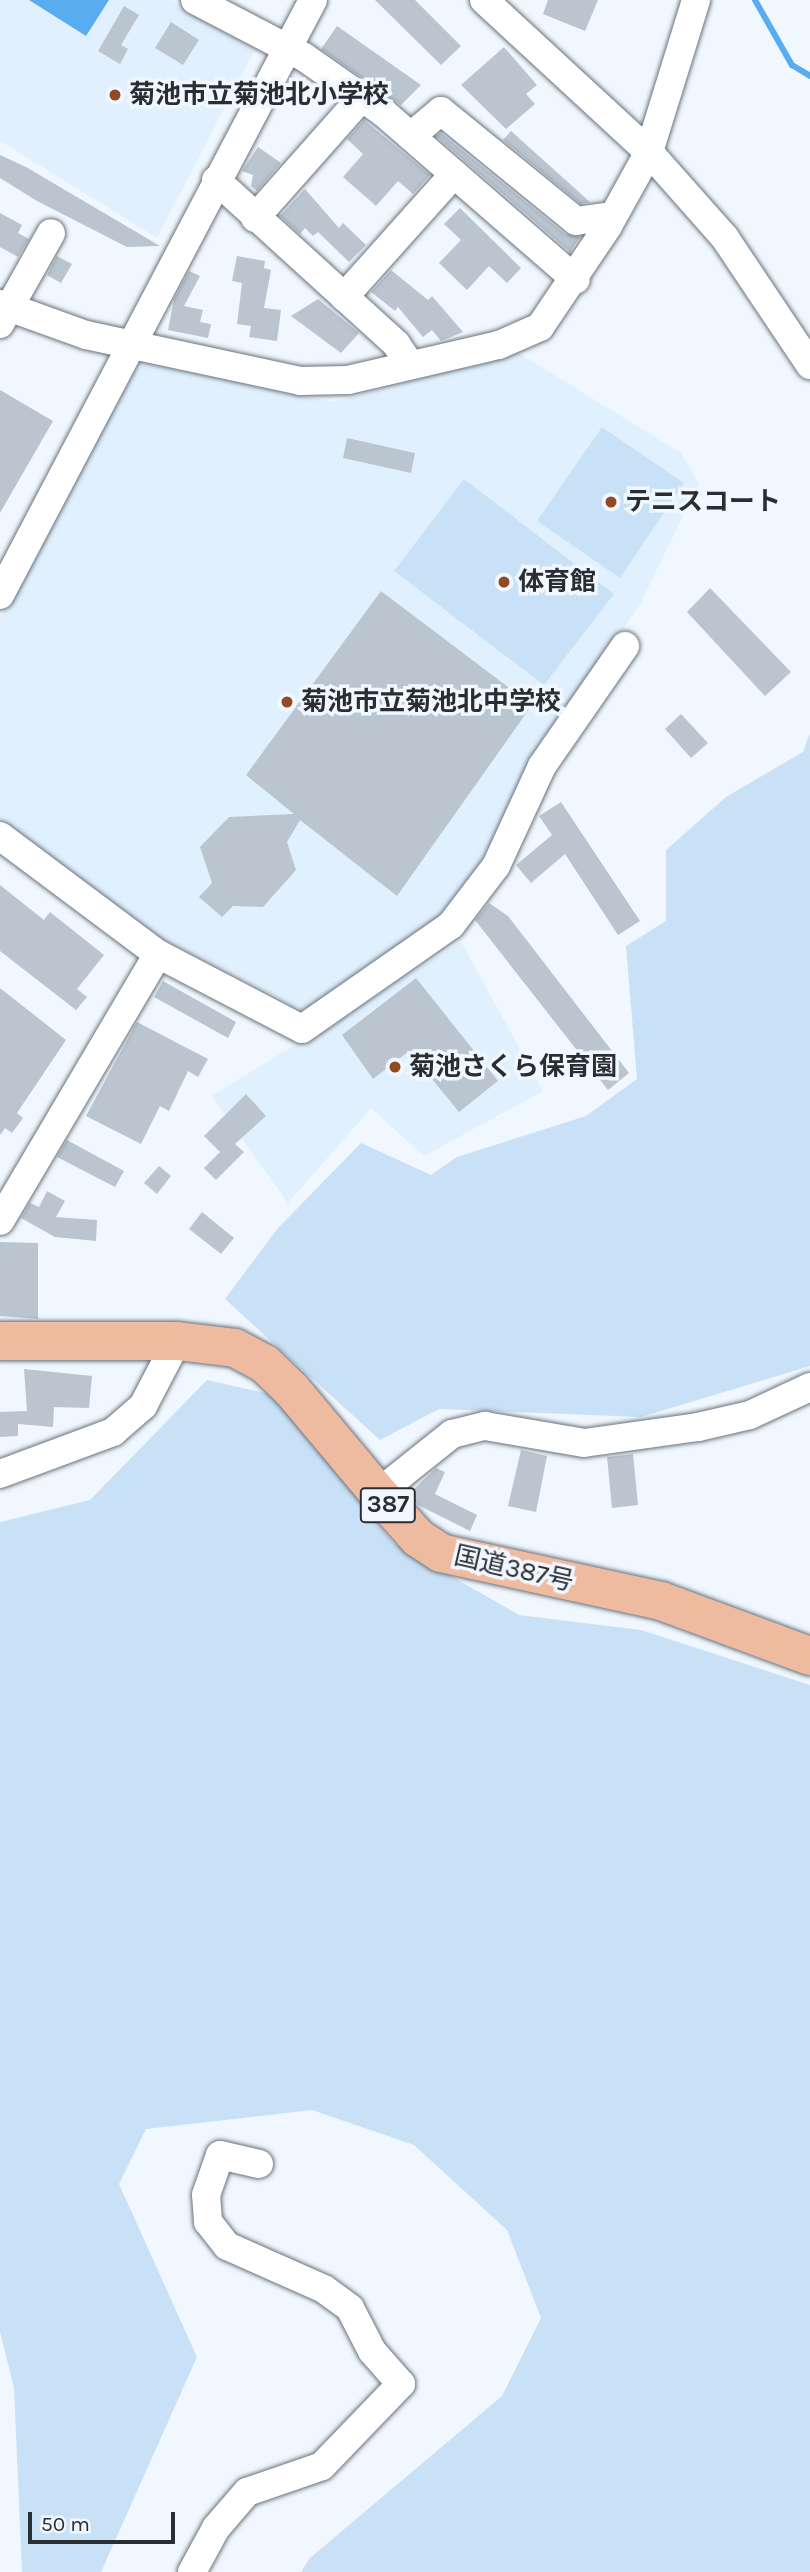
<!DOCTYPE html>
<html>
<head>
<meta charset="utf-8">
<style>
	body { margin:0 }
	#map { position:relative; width:810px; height:2572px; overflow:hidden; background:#f0f7fe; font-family:Karla,"Noto Sans JP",sans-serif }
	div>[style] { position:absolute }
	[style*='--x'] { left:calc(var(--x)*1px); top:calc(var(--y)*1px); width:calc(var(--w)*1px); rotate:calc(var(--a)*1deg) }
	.built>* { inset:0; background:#e1f0fe }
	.green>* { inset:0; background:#c9e1f6 }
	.water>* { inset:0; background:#5aacf0 }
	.stream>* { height:6px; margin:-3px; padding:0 3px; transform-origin:3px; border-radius:3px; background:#5aacf0 }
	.building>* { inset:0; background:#bac5d0 }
	.roads { filter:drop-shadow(0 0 2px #69737d) drop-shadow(0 0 2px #69737d) }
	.minor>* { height:28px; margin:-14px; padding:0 14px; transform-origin:14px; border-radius:14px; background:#fff }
	.highway>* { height:38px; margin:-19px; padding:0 19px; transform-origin:19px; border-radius:19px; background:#eebaa0 }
	.dots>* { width:19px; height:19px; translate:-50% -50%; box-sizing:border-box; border:4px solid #f0f7fe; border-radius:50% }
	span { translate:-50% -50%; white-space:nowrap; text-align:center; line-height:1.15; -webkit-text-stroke:7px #f0f7fe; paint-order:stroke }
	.shield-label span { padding:2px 5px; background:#f0f7fe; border:2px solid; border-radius:5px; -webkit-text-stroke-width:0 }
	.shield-label { font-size:24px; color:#2a2e33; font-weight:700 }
	.poi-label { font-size:26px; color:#2a2e33; font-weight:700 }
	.left { translate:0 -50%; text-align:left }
	.street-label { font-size:26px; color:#2a2e33 }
	.scale { position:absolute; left:28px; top:2512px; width:147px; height:32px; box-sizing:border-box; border:4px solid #2a2e33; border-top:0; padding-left:9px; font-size:21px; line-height:24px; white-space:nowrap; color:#2a2e33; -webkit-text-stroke:5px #f0f7fe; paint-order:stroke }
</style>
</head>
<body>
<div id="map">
	<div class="built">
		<div style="clip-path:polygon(0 0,170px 0,255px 49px,157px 238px,0 141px)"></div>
		<div style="clip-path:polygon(517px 352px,681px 453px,699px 483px,640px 604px,519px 785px,492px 851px,445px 914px,317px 1008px,301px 1009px,155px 935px,0 820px,0 618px,131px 373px,148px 362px,333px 402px)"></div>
		<div style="clip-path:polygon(461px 942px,543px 1091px,424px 1156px,371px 1108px,288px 1203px,212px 1096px)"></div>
	</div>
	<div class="green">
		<div style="clip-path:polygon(602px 427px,684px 483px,620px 578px,537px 521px)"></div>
		<div style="clip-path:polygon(464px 479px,614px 594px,544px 685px,394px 571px)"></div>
		<div style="clip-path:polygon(810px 733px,810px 1366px,641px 1417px,439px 1409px,380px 1440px,225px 1299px,278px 1228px,361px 1143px,431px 1175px,457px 1157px,586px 1116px,637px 1079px,626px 946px,666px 921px,666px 850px,726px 797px,803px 752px)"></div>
		<div style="clip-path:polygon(207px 1380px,274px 1395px,393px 1543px,519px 1615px,641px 1630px,810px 1685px,810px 2572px,301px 2572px,310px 2558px,502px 2396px,541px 2318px,507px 2230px,414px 2145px,312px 2110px,146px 2129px,119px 2184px,197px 2357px,101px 2572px,22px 2572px,14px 2388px,0 2332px,0 1522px,90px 1500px)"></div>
	</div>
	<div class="water">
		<div style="clip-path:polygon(29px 0,109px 0,86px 36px)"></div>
	</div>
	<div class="stream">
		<div style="--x:755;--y:0;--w:75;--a:60.4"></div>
		<div style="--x:792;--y:65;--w:21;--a:31"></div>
	</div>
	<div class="building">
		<div style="clip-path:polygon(375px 0,415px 0,461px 46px,441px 65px)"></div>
		<div style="clip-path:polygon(548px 0,598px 0,585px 31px,543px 14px)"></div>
		<div style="clip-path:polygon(124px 6px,139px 15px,121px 45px,128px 49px,120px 64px,98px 51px)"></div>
		<div style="clip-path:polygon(171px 22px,199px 40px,183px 65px,155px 48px)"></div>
		<div style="clip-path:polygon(337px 26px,421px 85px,401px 105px,321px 49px)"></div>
		<div style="clip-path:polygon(504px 47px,537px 85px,526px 94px,535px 104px,506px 129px,461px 85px)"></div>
		<div style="clip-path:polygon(364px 120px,430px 175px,413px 194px,398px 181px,376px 206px,343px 177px,363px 154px,347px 139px)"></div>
		<div style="clip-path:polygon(511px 131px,590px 202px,581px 204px,503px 140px)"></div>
		<div style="clip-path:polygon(441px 133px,565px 234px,580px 237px,570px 252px,436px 136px)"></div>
		<div style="clip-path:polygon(258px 147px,281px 163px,257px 191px,251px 186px,253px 175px,242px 171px)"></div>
		<div style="clip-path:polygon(0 155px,26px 167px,160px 246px,127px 247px,37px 201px,0 178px)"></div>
		<div style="clip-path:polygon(305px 189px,339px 228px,343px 223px,366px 245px,349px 262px,318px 232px,313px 236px,305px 228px,300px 234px,280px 216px)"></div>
		<div style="clip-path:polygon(460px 208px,521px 268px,507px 283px,489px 266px,467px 290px,439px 263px,461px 240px,444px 224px)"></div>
		<div style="clip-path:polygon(0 213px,22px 225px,18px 233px,29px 239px,18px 257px,0 247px)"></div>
		<div style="clip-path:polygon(57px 256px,72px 264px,61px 283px,47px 275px)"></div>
		<div style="clip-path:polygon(237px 256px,265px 261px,264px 268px,271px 270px,264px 308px,281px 310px,277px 341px,249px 337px,251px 326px,237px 324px,242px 283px,232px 281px)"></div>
		<div style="clip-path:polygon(391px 270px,428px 300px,432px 296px,463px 332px,441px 341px,432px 330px,423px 337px,398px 307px,395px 311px,371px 292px)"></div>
		<div style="clip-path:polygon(189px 271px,200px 276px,184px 306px,203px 310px,200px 322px,211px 324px,208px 338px,168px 330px,174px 299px)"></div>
		<div style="clip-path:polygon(318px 299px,359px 333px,341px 353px,291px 316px)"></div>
		<div style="clip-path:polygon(0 390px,53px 421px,0 513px)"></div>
		<div style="clip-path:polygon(347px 438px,415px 453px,411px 473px,343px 458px)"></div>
		<div style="clip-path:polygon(710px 588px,791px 672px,765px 696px,687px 612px)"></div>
		<div style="clip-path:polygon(381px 591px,532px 705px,397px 896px,300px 820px,287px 842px,296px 870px,263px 907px,233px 906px,222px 917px,199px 897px,212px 883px,200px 847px,229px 817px,294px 814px,246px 775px)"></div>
		<div style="clip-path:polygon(681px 714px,708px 743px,691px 758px,665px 729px)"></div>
		<div style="clip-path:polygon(561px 802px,640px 921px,618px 935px,565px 854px,531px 883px,516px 865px,552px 835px,539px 816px)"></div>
		<div style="clip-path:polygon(0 885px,44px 920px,50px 912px,104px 955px,77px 989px,87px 997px,76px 1010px,0 951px)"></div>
		<div style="clip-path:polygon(489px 903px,508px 916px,629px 1073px,608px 1090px,475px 920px)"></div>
		<div style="clip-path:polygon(416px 978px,498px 1081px,459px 1112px,409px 1051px,373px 1079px,342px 1035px)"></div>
		<div style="clip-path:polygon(163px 981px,236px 1022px,228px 1038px,154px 997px)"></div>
		<div style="clip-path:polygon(0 988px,66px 1040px,17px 1113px,23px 1118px,12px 1133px,5px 1128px,0 1135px)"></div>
		<div style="clip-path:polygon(137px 1022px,208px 1059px,198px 1077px,188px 1071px,169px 1111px,160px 1106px,141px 1144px,86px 1116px)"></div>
		<div style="clip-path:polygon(246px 1094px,266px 1116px,235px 1144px,244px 1152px,216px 1180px,204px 1168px,220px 1152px,204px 1136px)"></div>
		<div style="clip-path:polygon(67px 1140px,124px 1171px,115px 1187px,57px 1157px)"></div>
		<div style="clip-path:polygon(159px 1166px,171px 1176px,157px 1194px,144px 1183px)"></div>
		<div style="clip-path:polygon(47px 1191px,65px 1201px,56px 1217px,97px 1220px,96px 1241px,55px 1237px,21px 1218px,30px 1203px,39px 1207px)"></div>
		<div style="clip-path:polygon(202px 1212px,234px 1238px,221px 1254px,189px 1229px)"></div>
		<div style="clip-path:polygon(0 1242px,38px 1243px,38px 1319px,0 1316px)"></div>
		<div style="clip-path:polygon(24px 1369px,92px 1376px,89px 1408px,54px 1407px,53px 1427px,18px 1424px,18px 1436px,0 1437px,0 1412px,27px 1411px)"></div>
		<div style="clip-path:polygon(521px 1450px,547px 1456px,536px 1512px,508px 1506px)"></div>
		<div style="clip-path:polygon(633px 1454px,638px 1505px,612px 1508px,607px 1457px)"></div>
		<div style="clip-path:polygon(436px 1468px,445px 1472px,435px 1494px,477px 1515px,470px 1531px,418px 1505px,409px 1494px)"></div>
	</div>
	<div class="roads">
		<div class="minor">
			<div style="--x:195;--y:0;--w:123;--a:27.6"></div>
			<div style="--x:304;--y:57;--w:98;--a:35"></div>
			<div style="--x:384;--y:113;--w:254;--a:41"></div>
			<div style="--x:484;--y:0;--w:224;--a:42.7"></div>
			<div style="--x:649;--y:152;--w:115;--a:48.5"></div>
			<div style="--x:725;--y:238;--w:153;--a:56.2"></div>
			<div style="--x:411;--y:136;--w:39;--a:-40"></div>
			<div style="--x:441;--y:111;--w:174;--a:39.2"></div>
			<div style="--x:576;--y:221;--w:37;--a:-8"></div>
			<div style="--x:216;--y:180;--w:244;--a:42.3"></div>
			<div style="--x:396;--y:344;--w:24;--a:55"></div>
			<div style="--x:255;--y:218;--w:162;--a:-48.5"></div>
			<div style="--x:344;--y:297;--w:165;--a:-48.2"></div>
			<div style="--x:0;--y:304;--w:91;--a:19.8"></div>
			<div style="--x:86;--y:335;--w:219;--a:12.1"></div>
			<div style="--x:300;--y:381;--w:48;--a:-1.2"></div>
			<div style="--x:348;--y:380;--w:155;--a:-13.1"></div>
			<div style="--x:499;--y:345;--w:45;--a:-23.7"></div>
			<div style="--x:540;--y:327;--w:122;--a:-56"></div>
			<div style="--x:608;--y:226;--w:85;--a:-61"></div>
			<div style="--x:649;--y:152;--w:159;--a:-72.8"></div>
			<div style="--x:0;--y:324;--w:104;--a:-60.7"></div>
			<div style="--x:0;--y:595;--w:672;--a:-62.25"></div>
			<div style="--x:0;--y:836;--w:197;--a:36.8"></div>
			<div style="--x:158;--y:954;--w:310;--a:120.6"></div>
			<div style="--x:158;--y:954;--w:162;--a:27.5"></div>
			<div style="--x:302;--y:1029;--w:182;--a:-34.9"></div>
			<div style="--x:451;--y:925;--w:74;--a:-52.7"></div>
			<div style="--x:496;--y:866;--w:110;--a:-65.3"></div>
			<div style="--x:542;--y:766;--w:146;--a:-55.3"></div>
			<div style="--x:0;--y:1474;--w:121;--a:-20.4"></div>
			<div style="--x:113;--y:1432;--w:40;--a:-41"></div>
			<div style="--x:143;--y:1406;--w:73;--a:-62.4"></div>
			<div style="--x:378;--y:1493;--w:95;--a:-38.6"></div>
			<div style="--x:452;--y:1434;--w:34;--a:-14"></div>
			<div style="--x:485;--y:1426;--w:100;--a:9.7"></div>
			<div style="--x:584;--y:1443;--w:115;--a:-8"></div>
			<div style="--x:698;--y:1427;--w:53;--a:-13"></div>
			<div style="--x:750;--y:1415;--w:66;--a:-25"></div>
			<div style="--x:192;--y:2572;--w:50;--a:-61.4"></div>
			<div style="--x:216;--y:2528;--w:48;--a:-49.3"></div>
			<div style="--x:247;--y:2492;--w:79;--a:-19.1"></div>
			<div style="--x:322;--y:2466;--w:114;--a:-46.1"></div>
			<div style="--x:401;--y:2384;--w:44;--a:-131.3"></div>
			<div style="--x:372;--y:2351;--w:48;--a:-117.1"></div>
			<div style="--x:350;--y:2308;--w:32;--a:-144"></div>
			<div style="--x:324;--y:2289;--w:106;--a:-156.1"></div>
			<div style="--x:227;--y:2246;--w:31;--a:-128"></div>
			<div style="--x:208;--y:2222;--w:27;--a:-94"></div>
			<div style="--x:206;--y:2195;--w:42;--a:-70.7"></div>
			<div style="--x:220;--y:2155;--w:40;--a:13"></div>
		</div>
		<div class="highway">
			<div style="--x:0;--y:1341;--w:177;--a:0"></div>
			<div style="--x:177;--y:1341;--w:58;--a:6.9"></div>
			<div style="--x:235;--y:1348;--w:34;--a:28"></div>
			<div style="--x:265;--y:1364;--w:36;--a:44"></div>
			<div style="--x:291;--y:1389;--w:136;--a:50.1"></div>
			<div style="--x:378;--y:1493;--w:60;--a:48.4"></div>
			<div style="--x:418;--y:1538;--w:27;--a:33"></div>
			<div style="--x:441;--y:1553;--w:225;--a:12.3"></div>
			<div style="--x:661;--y:1601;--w:159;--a:20.3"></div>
		</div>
	</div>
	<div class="dots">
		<div style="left:115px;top:95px;background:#904b22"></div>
		<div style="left:611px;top:502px;background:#904b22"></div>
		<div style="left:504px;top:582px;background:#904b22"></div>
		<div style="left:287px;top:702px;background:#904b22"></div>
		<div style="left:395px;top:1067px;background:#904b22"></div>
	</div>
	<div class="shield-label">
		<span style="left:388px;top:1505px">387</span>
	</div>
	<div class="poi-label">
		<span class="left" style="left:129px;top:95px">菊池市立菊池北小学校</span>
		<span class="left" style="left:625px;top:502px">テニスコート</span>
		<span class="left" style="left:518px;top:582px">体育館</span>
		<span class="left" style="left:301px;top:702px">菊池市立菊池北中学校</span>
		<span class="left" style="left:409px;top:1067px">菊池さくら保育園</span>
	</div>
	<div class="street-label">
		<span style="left:514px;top:1569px;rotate:13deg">国道387号</span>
	</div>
	<div class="scale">50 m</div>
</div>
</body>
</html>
